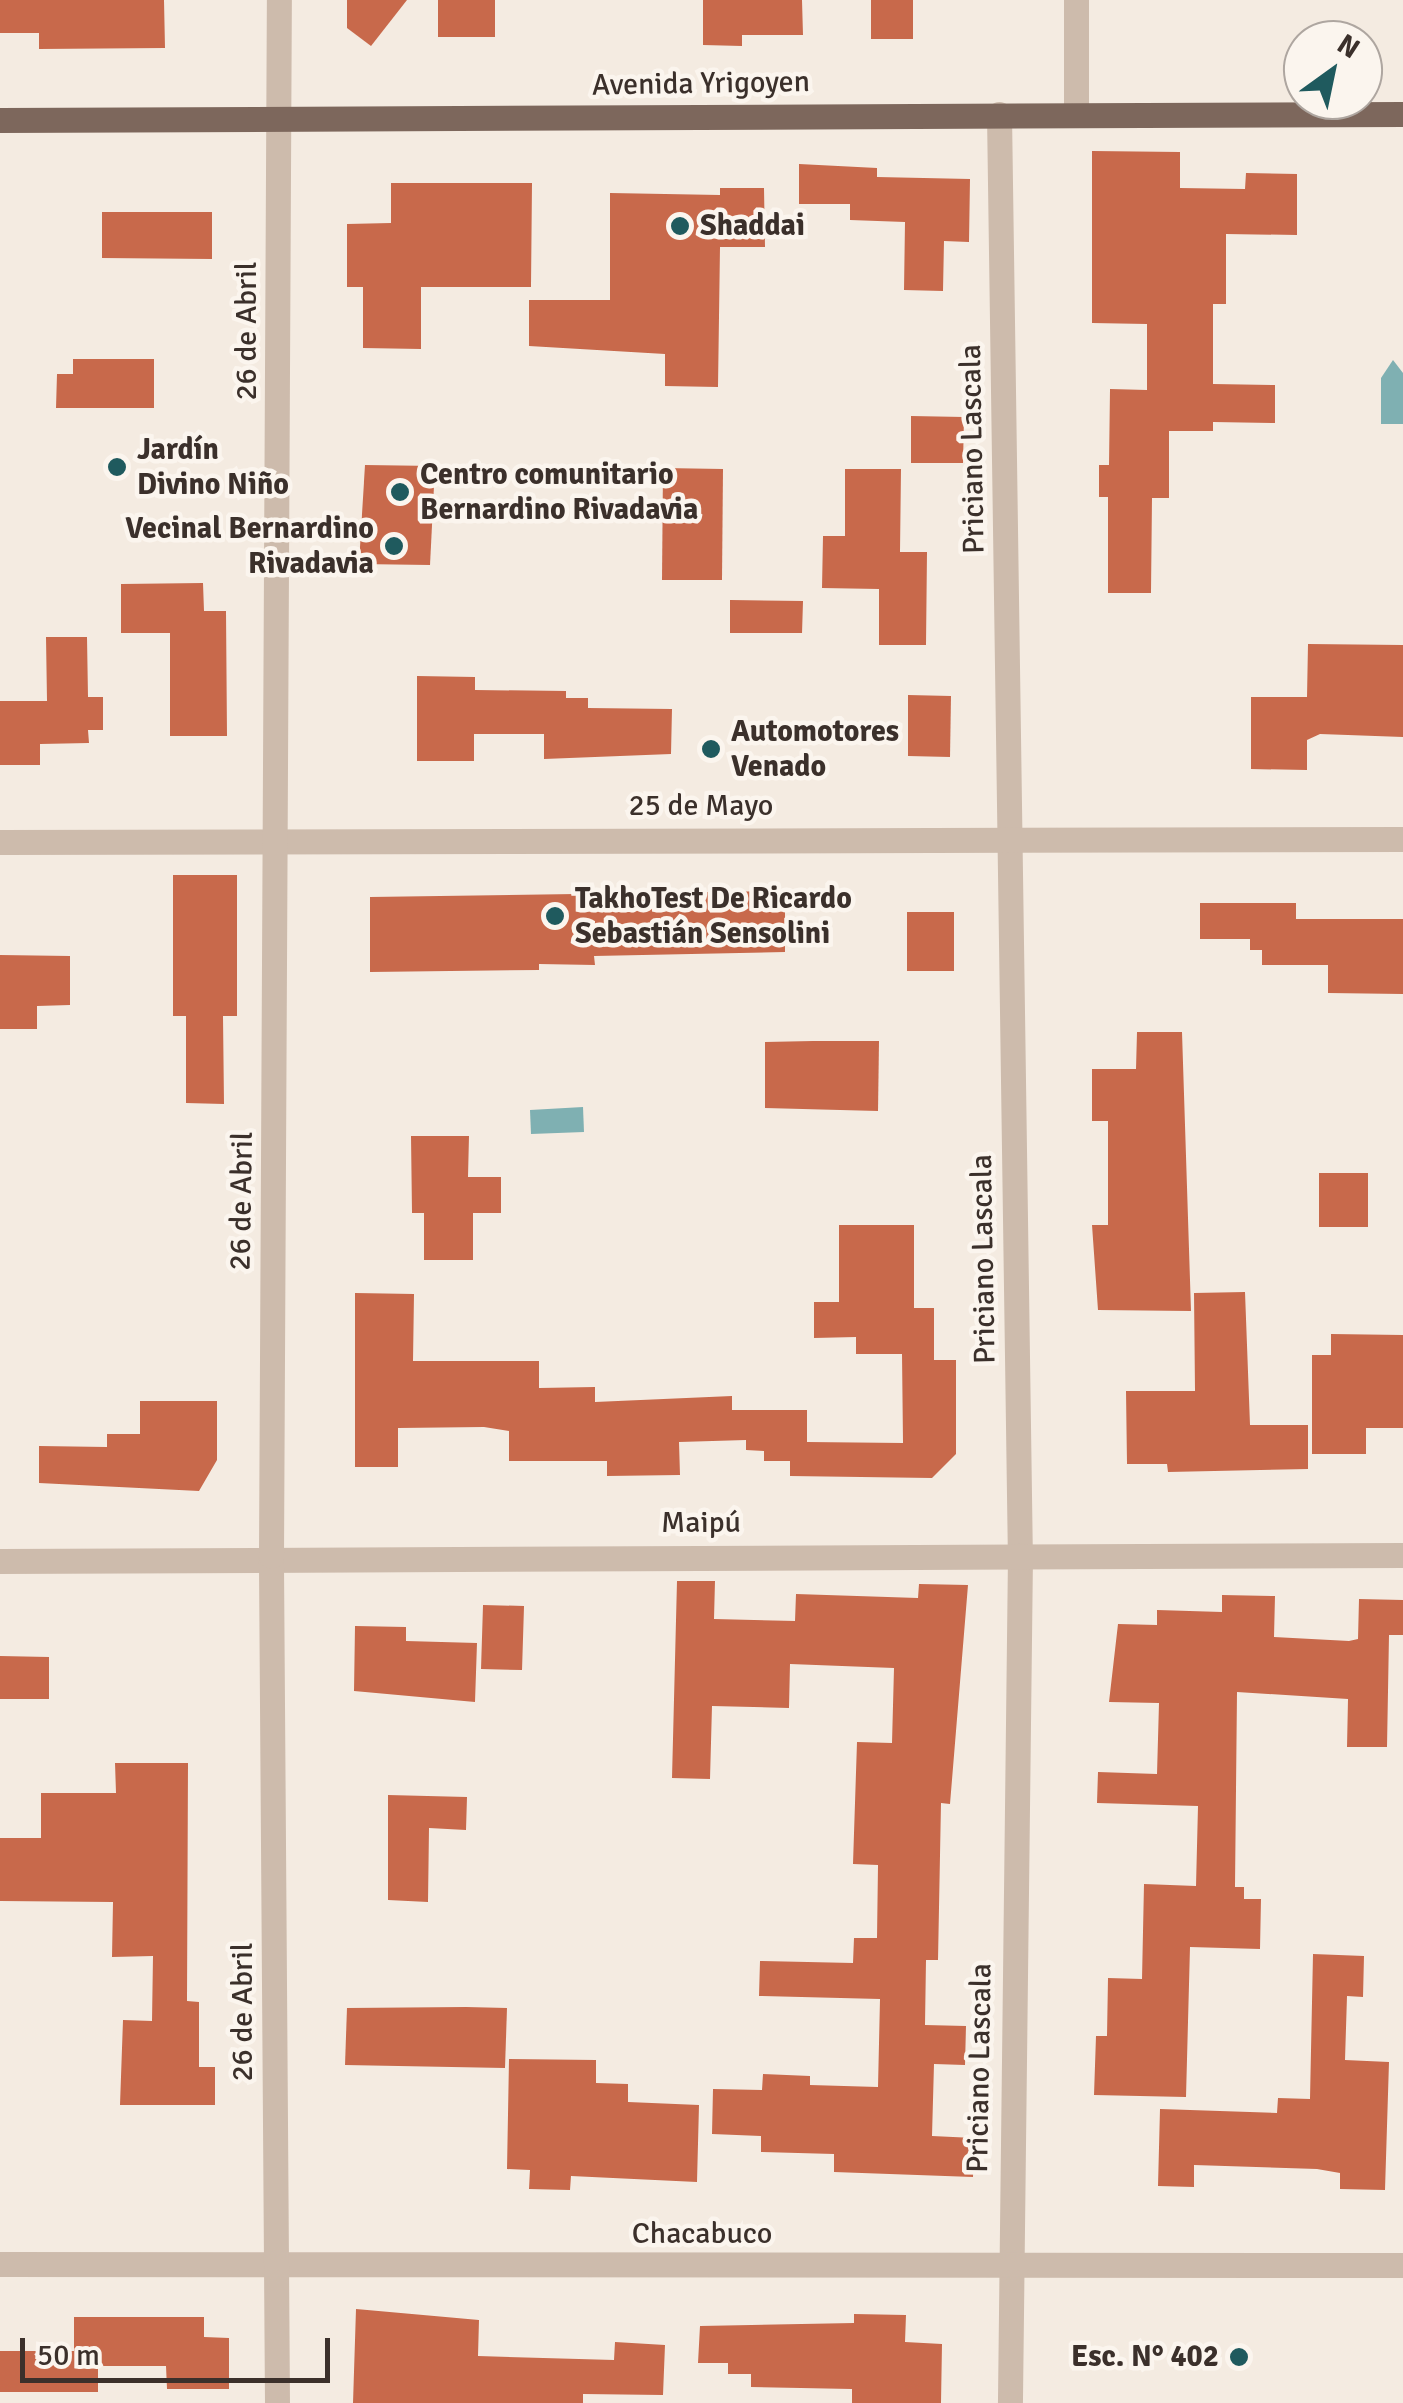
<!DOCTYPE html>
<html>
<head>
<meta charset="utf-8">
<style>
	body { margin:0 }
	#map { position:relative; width:1403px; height:2403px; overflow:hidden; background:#f4ebe1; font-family:Signika,sans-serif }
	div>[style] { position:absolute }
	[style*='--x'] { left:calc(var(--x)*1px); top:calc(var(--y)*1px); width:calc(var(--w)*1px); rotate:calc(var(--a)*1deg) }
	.water>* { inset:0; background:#7fb0b2 }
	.building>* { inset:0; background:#c8694b }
	.minor>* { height:25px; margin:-12.5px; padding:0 12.5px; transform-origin:12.5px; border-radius:12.5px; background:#cdbbac }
	.major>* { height:25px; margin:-12.5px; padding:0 12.5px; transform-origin:12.5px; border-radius:12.5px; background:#7d675c }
	.dots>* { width:28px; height:28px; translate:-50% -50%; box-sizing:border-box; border:5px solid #fbf5ee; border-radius:50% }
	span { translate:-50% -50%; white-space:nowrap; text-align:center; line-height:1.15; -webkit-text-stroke:9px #fbf5ee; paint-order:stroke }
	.street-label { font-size:30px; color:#3b302b }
	.poi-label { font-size:30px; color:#3b302b; font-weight:700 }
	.left { translate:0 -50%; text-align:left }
	.right { translate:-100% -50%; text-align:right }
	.north { position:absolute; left:1283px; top:20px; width:100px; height:100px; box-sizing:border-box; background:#fbf5ee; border:2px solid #aea6a0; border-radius:50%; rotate:33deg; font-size:28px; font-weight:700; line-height:40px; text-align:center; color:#3b302b }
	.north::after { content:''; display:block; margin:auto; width:35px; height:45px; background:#1f5a5e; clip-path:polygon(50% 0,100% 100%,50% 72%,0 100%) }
	.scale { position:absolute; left:20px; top:2338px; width:310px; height:45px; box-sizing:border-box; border:5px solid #3b302b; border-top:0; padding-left:12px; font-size:30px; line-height:35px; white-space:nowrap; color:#3b302b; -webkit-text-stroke:8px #fbf5ee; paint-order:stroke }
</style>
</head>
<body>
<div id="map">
	<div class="water">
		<div style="clip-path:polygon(1393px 360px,1403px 373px,1403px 424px,1381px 424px,1381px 378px)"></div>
		<div style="clip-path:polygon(583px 1107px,584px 1132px,531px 1134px,530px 1110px)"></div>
	</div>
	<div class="building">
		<div style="clip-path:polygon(0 0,164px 0,165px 48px,39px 49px,39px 33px,0 33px)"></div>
		<div style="clip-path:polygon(347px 0,407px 0,371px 46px,347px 28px)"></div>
		<div style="clip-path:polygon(438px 0,495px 0,495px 37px,438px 37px)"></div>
		<div style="clip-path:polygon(703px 0,802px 0,803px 35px,742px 35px,742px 46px,703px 45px)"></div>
		<div style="clip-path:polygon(871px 0,913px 0,913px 39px,871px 39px)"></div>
		<div style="clip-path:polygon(1092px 151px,1180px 152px,1180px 188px,1245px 189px,1246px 173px,1297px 174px,1297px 235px,1226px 234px,1226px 304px,1213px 304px,1213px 384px,1275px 385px,1275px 423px,1213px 422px,1213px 431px,1169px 431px,1169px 498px,1152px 498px,1151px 593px,1108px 593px,1108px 497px,1099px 497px,1099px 465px,1109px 465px,1110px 389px,1147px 390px,1147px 324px,1092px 323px)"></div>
		<div style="clip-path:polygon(799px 164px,877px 168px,877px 177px,970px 179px,969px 242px,944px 241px,943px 291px,904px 290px,905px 222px,850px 220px,850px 204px,799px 204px)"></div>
		<div style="clip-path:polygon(391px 183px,532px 183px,531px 287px,421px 287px,421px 349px,363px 348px,363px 287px,347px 287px,347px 224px,391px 223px)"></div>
		<div style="clip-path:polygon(720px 188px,764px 188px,765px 247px,720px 247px,718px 387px,665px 386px,665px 354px,529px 346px,529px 300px,610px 300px,610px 193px,720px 195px)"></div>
		<div style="clip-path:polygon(102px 212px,212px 212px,212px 259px,102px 258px)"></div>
		<div style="clip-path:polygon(73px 359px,154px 359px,154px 408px,56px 408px,57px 374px,73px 374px)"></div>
		<div style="clip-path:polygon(911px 416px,964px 417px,963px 463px,911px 463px)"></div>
		<div style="clip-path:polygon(365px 465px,435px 466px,430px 565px,359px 564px)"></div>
		<div style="clip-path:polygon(663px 468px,723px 469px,722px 580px,662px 580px)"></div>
		<div style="clip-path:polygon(845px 469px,901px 469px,900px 552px,927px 552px,926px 645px,879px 645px,879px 589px,822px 588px,823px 536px,845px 536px)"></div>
		<div style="clip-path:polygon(203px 583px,204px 611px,226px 611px,227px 736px,170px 736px,170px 633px,121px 633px,121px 584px)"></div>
		<div style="clip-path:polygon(730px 600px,803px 601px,802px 633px,730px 633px)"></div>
		<div style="clip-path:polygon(46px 637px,87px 637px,88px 697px,103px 697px,103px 730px,88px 730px,89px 743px,40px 744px,40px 765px,0 765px,0 701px,47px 701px)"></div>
		<div style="clip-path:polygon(1308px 644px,1403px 645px,1403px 737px,1320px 734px,1307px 740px,1307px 770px,1251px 769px,1251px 697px,1307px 697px)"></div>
		<div style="clip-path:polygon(417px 676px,475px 677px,475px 690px,566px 691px,566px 698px,588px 698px,588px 708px,672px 709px,671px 754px,544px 759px,544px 734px,474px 734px,474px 761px,417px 761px)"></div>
		<div style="clip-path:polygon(908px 695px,951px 696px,950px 757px,908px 756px)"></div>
		<div style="clip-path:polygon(173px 875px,237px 875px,237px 1016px,223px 1016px,224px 1104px,186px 1103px,186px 1016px,173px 1016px)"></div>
		<div style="clip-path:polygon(785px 891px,785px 952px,594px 956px,595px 965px,539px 964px,539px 970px,370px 972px,370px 897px)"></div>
		<div style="clip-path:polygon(1200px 903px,1296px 903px,1296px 919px,1403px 919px,1403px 994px,1328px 993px,1328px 965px,1262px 965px,1262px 950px,1250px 950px,1250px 939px,1200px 939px)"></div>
		<div style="clip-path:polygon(907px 912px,954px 912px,954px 971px,907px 971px)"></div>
		<div style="clip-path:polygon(0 955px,70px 956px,70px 1005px,37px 1006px,37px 1029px,0 1029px)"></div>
		<div style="clip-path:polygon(1137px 1032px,1182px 1032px,1191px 1311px,1098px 1310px,1092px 1225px,1108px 1225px,1108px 1121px,1092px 1121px,1092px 1069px,1136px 1069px)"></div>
		<div style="clip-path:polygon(813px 1041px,879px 1041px,878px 1111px,765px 1108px,765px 1042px)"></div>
		<div style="clip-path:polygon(411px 1136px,469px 1136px,468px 1177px,501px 1177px,501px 1213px,473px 1213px,473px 1260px,424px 1260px,424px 1213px,412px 1213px)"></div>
		<div style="clip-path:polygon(1319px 1173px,1368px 1173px,1368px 1227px,1319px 1227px)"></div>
		<div style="clip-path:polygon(839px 1225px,914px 1225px,914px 1308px,934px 1308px,934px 1360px,956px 1360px,956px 1454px,932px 1478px,790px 1476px,790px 1461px,764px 1461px,764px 1451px,746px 1450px,746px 1440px,679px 1442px,680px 1475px,607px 1476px,607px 1461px,509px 1461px,509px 1431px,484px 1427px,398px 1428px,398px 1467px,355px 1467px,355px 1293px,414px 1294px,413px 1361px,539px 1361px,539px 1388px,595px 1387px,595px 1402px,732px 1396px,732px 1410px,807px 1410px,807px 1442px,903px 1443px,902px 1354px,856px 1354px,856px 1337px,814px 1338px,814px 1302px,839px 1302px)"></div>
		<div style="clip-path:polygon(1245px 1292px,1250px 1425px,1308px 1425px,1308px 1469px,1168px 1472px,1167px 1464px,1127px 1464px,1126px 1391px,1195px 1391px,1194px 1293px)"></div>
		<div style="clip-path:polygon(1331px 1334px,1403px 1335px,1403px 1428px,1366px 1428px,1366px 1454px,1312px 1454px,1312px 1355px,1331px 1355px)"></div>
		<div style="clip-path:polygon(140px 1401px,217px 1401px,217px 1460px,199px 1491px,39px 1483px,39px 1446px,107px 1447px,107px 1434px,140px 1434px)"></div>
		<div style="clip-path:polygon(677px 1581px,715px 1581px,714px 1619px,795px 1621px,796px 1594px,918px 1598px,919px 1584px,968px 1585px,950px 1804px,941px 1803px,938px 1960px,926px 1960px,925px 2025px,966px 2026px,965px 2065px,934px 2064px,932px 2136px,974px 2138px,973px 2177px,834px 2172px,834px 2154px,761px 2152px,761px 2136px,712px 2134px,713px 2089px,762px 2090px,763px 2074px,810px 2076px,810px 2085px,878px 2087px,880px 1999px,759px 1996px,760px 1961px,853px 1963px,854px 1938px,877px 1938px,878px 1865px,853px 1864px,857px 1742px,892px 1743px,894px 1668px,790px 1664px,789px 1708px,712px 1706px,710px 1779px,672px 1778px)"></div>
		<div style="clip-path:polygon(1222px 1595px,1275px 1596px,1274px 1637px,1349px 1641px,1358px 1639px,1359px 1599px,1403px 1600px,1403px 1635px,1389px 1635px,1387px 1747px,1347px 1747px,1348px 1699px,1237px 1692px,1235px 1887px,1244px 1887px,1244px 1899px,1261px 1899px,1260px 1949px,1190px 1947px,1186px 2097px,1094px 2095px,1096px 2036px,1107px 2036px,1108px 1978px,1142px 1979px,1144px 1884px,1196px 1886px,1198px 1806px,1097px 1803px,1098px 1772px,1157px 1774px,1159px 1703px,1109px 1702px,1118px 1624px,1157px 1625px,1157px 1610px,1222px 1612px)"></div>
		<div style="clip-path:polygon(483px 1605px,524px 1606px,522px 1670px,481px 1669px)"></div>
		<div style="clip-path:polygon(355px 1626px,406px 1627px,406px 1641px,477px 1643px,475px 1702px,354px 1691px)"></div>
		<div style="clip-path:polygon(0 1656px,49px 1657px,49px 1699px,0 1699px)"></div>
		<div style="clip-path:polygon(115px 1763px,188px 1763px,187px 2001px,199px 2002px,199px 2067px,215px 2067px,215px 2105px,120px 2105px,123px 2020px,152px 2021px,153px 1956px,112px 1957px,113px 1902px,0 1901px,0 1838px,41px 1838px,41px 1793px,116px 1793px)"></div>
		<div style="clip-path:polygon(388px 1795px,467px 1797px,466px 1830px,429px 1828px,428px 1902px,388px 1900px)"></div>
		<div style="clip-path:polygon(1313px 1954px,1364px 1956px,1363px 1997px,1347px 1996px,1345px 2060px,1389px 2062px,1385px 2190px,1340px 2189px,1340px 2173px,1317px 2169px,1194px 2165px,1194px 2187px,1158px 2186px,1160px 2109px,1277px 2113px,1278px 2098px,1310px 2099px)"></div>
		<div style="clip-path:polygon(466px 2007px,507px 2008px,505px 2068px,345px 2065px,347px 2008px)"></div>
		<div style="clip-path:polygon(509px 2059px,596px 2060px,596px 2083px,628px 2084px,628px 2102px,699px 2105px,697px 2182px,571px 2176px,570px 2190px,529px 2189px,530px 2170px,507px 2169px)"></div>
		<div style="clip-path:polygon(356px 2309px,479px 2320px,478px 2356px,614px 2360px,615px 2342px,665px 2345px,663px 2395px,583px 2394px,583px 2403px,353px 2403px)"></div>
		<div style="clip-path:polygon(854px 2314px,906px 2315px,905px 2342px,942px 2344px,941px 2403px,852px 2403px,852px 2389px,751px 2387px,751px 2374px,728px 2374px,728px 2363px,698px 2363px,700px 2326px,854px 2323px)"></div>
		<div style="clip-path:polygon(74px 2317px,204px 2317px,204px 2337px,229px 2338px,229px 2389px,167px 2389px,166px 2366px,98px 2366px,98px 2392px,0 2392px,0 2351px,74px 2351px)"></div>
	</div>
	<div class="minor">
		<div style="--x:999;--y:114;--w:1441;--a:89.17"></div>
		<div style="--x:1020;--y:1555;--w:848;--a:90.68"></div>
		<div style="--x:1076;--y:114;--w:114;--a:-90"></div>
		<div style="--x:0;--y:842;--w:1403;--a:-0.12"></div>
		<div style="--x:0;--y:1561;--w:1403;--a:-0.25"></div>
		<div style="--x:0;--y:2264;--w:1403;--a:0.04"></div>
		<div style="--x:277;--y:2403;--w:847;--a:-90.41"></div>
		<div style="--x:271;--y:1556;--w:1556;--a:-89.71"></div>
	</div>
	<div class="major">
		<div style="--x:0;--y:120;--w:1403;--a:-0.25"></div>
	</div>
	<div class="dots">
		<div style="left:680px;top:226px;background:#1f5a5e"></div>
		<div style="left:117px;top:467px;background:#1f5a5e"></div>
		<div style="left:400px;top:492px;background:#1f5a5e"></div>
		<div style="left:394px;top:546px;background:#1f5a5e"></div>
		<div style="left:711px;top:749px;background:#1f5a5e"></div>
		<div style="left:555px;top:916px;background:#1f5a5e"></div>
		<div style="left:1239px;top:2357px;background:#1f5a5e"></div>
	</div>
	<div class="street-label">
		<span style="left:701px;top:84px;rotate:-1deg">Avenida Yrigoyen</span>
		<span style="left:247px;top:331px;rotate:-90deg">26 de Abril</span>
		<span style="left:973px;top:449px;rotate:-91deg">Priciano Lascala</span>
		<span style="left:701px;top:806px">25 de Mayo</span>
		<span style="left:242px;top:1201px;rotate:-89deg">26 de Abril</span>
		<span style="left:984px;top:1259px;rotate:-91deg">Priciano Lascala</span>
		<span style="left:701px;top:1523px">Maipú</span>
		<span style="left:243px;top:2012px;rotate:-90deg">26 de Abril</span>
		<span style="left:980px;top:2068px;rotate:-89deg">Priciano Lascala</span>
		<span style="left:702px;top:2234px">Chacabuco</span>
	</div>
	<div class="poi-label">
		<span class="left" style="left:700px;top:226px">Shaddai</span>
		<span class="left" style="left:137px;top:467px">Jardín<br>Divino Niño</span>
		<span class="left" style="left:420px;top:492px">Centro comunitario<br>Bernardino Rivadavia</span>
		<span class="right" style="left:374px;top:546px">Vecinal Bernardino<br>Rivadavia</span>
		<span class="left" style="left:731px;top:749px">Automotores<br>Venado</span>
		<span class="left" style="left:575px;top:916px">TakhoTest De Ricardo<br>Sebastián Sensolini</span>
		<span class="right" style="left:1219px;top:2357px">Esc. N° 402</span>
	</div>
	<div class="north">N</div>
	<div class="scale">50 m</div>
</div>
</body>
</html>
